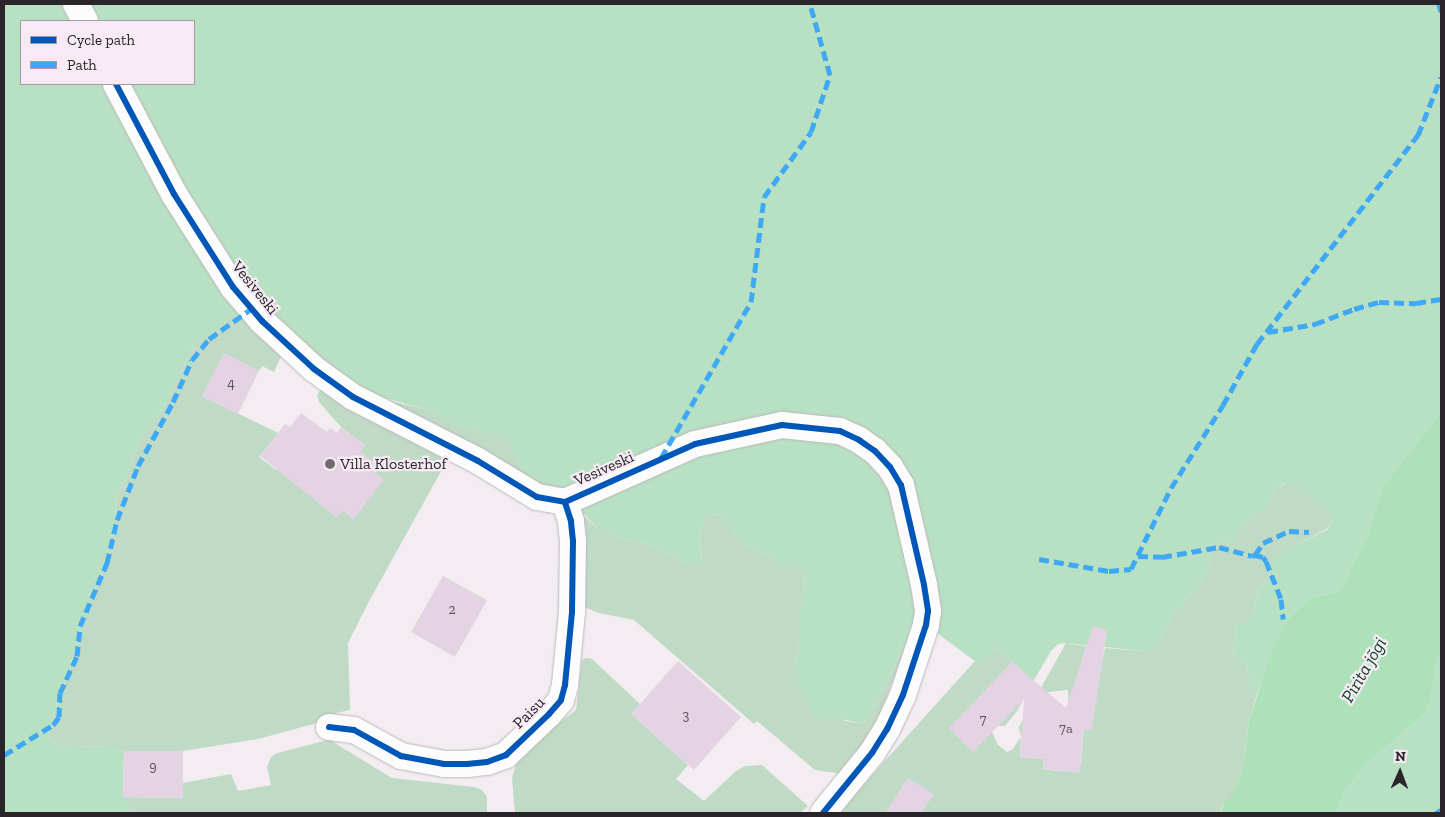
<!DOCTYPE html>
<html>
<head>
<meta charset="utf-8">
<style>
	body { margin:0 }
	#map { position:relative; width:1445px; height:817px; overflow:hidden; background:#f3edf2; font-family:"Zilla Slab",serif }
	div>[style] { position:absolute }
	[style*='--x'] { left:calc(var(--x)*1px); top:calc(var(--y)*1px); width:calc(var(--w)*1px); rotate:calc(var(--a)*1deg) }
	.green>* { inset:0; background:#bfdac5 }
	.forest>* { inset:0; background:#b8e0c2 }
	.water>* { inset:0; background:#ade1b9 }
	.building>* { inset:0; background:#e4d4e3 }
	.roads { filter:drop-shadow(0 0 1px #bcb7bb) drop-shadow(0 0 1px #bcb7bb) }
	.minor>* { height:26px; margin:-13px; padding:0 13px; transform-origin:13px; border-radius:13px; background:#fdfcfd }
	.quiet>* { height:5px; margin-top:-2.5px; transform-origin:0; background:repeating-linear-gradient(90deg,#3fa9f5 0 10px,transparent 0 15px) }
	.cycleway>* { height:6px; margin:-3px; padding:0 3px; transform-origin:3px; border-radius:3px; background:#0057b8 }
	.dots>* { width:14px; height:14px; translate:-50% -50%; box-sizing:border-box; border:2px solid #f6eaf4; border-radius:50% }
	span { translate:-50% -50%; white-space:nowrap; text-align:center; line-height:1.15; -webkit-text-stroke:4.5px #f6eaf4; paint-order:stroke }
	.number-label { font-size:14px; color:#585158 }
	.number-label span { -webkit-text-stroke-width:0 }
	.street-label { font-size:16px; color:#2a2529 }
	.poi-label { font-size:16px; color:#2a2529 }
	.left { translate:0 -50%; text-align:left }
	.water-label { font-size:18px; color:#08441f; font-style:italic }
	.frame { position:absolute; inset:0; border:5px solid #2a2529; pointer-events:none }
	.legend { position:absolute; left:20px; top:20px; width:175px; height:65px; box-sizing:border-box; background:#f6eaf4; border:1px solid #a49ba3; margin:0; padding:6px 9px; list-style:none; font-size:15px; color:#2a2529 }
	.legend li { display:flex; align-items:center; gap:10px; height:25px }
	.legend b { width:25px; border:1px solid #a49ba3 }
	.north { position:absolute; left:1375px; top:747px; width:50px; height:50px; -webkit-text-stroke:4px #f6eaf4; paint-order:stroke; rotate:2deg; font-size:14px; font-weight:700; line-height:20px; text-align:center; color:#2a2529 }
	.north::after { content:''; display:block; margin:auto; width:18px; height:22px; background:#2a2529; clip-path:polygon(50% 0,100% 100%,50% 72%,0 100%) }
</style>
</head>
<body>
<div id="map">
	<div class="green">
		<div style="clip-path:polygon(243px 309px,282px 353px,281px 357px,274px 372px,262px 366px,259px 371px,224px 354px,202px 396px,278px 433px,259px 457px,276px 470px,281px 463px,354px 519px,378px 466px,360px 452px,365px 445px,341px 427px,319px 402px,317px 395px,322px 387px,450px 455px,367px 605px,348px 643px,350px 710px,336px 713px,332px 719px,258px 739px,183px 751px,124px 751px,107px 746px,77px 747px,52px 743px,48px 733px,110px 544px,118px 496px,141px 439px,166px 403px,192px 348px)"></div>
		<div style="clip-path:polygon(382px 399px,429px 410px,455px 426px,507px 438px,517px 457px,523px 474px)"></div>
		<div style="clip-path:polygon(evenodd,1286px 483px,1302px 488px,1334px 518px,1328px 528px,1274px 557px,1272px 568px,1266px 581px,1258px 589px,1253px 615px,1236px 626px,1233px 655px,1246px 663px,1250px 689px,1257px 694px,1249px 720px,1244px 763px,1237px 786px,1229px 800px,1222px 806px,1220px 813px,838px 813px,975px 661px,980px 664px,995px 647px,1034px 680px,1017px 711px,1005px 726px,967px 724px,956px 735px,973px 751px,992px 732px,998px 745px,1007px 752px,1012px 750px,1021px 737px,1019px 727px,1066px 643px,1086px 646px,1081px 664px,1101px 667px,1105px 648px,1143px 651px,1162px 638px,1170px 619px,1206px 575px,1210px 556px,1217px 544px,1233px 541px,1249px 519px,1268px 507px,1275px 490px,1286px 483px,1068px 690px,1069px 722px,1084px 724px,1081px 763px,1058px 771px,1043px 769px,1044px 759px,1020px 757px,1021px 735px,1049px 722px,1048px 692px,1068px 690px)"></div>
		<div style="clip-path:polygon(579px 511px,599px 530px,619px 538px,649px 544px,691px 565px,702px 561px,699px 535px,704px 518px,719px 514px,727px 522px,733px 533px,749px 548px,768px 555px,780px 566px,795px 566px,804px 570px,805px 597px,800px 610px,800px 643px,794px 662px,811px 713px,860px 724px,867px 720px,895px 666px,903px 644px,908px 640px,876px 726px,841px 774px,815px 770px,757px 721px,754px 724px,634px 620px,599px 613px,586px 608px,583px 606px)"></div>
		<div style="clip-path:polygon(586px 658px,592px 659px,640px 704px,631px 714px,688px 765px,676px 779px,704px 801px,736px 771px,745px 766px,762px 765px,808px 806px,800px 813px,515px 813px,512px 778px,519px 753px,576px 710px,582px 660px)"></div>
		<div style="clip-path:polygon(332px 739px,333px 742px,392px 778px,474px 787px,482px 790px,487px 797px,487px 813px,130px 813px,123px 797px,183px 798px,183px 783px,231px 774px,238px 791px,271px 785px,267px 767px,271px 757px,277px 753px)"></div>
	</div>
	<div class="forest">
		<div style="clip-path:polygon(evenodd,4px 4px,1441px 4px,1441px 412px,1383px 486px,1367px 538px,1350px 569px,1347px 580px,1336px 593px,1311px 597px,1288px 619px,1257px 694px,1250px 689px,1246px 663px,1233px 655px,1236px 626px,1253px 615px,1258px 589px,1266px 581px,1272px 568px,1273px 557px,1328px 529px,1334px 518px,1301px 488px,1285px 483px,1275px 490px,1268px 507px,1249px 519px,1233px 541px,1217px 544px,1210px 556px,1206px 575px,1170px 619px,1162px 638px,1155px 648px,1143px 651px,1066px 643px,1058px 644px,1051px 651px,1034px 680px,995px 647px,980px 665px,933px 630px,903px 644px,895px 666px,867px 720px,860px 724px,847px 720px,820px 719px,811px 713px,798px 681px,794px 662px,800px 643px,800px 610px,805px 597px,804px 570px,795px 566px,780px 566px,768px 555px,749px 548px,733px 533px,727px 522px,719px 514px,704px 518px,699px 535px,702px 562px,691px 565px,649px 544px,619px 538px,599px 530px,585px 515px,523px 474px,517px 457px,506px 438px,455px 426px,429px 410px,354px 390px,255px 300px,192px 348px,166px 403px,141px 439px,118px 496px,110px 544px,48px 733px,52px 743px,77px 747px,107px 746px,124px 751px,123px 797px,130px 813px,4px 813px,4px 4px,21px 21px,194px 21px,194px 84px,21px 84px,21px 21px)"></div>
		<div style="clip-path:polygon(1441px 651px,1441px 813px,1337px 813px,1344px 792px,1366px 764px,1425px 713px,1431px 698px,1436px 661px)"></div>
	</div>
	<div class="water">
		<div style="clip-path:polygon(1441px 412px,1441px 651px,1436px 661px,1431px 698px,1425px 713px,1366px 764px,1344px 792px,1337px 813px,1220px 813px,1226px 800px,1229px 799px,1237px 786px,1244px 763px,1249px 720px,1270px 658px,1288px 619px,1311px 597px,1336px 593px,1347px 580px,1350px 569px,1367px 538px,1383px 486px)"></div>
	</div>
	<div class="building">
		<div style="clip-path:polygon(224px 353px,259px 371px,238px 414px,202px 396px)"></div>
		<div style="clip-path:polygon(301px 413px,327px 432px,330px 428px,337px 433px,341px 427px,365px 445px,360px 452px,378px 466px,374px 472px,384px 480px,354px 519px,343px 510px,337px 518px,260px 456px,285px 424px,290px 427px)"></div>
		<div style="clip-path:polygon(443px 576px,487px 600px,455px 657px,411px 632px)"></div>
		<div style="clip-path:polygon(1093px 626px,1107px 630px,1092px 730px,1083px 730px,1080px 773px,1043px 769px,1044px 759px,1020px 757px,1024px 699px,973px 752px,949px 728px,1012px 662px,1066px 708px)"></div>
		<div style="clip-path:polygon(678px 661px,741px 717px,694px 770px,631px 714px)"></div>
		<div style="clip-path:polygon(124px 751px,183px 751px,183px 798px,123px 797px)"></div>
		<div style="clip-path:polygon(908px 778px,934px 794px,921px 813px,885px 813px)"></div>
	</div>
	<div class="roads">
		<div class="minor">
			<div style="--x:76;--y:4;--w:19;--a:62"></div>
			<div style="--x:116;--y:84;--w:124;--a:62.2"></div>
			<div style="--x:174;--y:194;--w:110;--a:57.6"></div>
			<div style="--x:233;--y:287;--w:45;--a:49.5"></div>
			<div style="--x:262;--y:321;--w:71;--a:42.7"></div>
			<div style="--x:314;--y:369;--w:48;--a:35.7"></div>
			<div style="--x:353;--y:397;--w:140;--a:27.1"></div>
			<div style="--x:478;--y:461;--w:69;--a:31.4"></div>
			<div style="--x:537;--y:497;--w:28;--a:10"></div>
			<div style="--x:565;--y:502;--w:142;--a:-24"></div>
			<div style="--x:695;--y:444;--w:89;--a:-12.3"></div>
			<div style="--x:782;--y:425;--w:58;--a:5.9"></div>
			<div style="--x:840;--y:431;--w:21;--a:25"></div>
			<div style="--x:859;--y:440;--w:19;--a:35"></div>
			<div style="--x:875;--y:451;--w:22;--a:47"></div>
			<div style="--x:890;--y:467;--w:21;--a:59"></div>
			<div style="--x:901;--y:485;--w:103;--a:77"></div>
			<div style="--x:924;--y:585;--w:26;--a:81"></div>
			<div style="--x:928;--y:611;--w:14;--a:98"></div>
			<div style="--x:926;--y:625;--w:74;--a:108.2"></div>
			<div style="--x:903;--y:695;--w:38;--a:115"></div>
			<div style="--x:887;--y:729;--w:28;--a:122"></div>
			<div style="--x:872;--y:753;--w:77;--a:129.2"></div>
			<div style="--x:329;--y:727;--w:25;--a:7"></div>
			<div style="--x:354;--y:730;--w:54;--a:29"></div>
			<div style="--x:401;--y:756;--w:44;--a:10.5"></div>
			<div style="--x:444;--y:764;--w:23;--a:0"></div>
			<div style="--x:467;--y:764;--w:20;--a:-6"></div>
			<div style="--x:487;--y:762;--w:20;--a:-20"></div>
			<div style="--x:506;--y:755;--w:59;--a:-43.6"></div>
			<div style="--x:549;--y:714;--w:18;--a:-49"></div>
			<div style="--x:561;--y:700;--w:16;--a:-75"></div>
			<div style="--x:565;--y:685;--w:73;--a:-84.5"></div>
			<div style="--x:572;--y:612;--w:71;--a:-89.2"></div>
			<div style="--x:573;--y:541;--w:20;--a:-96"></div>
			<div style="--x:571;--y:521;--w:20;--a:-108"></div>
		</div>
	</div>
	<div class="quiet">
		<div style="--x:1439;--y:4;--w:8;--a:76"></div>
		<div style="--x:1268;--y:332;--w:48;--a:-9.7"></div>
		<div style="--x:1315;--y:324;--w:42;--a:-21"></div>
		<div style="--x:1354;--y:309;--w:26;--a:-16"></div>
		<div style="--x:1379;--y:302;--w:37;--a:2"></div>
		<div style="--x:1416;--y:303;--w:25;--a:-9"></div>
		<div style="--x:661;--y:458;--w:180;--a:-60"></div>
		<div style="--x:751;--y:302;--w:106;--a:-82.9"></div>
		<div style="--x:764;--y:197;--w:80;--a:-54.1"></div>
		<div style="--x:811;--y:132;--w:60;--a:-71.6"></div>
		<div style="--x:830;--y:75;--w:74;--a:-105.7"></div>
		<div style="--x:1255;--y:555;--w:8;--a:14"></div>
		<div style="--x:1263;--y:557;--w:5;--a:53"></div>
		<div style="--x:1266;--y:561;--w:41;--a:68.5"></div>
		<div style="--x:1281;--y:599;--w:20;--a:84"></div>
		<div style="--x:1138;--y:556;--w:24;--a:2"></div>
		<div style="--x:1162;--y:557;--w:58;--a:-10"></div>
		<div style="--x:1219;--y:547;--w:34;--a:15"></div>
		<div style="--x:1252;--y:556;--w:3;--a:-18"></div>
		<div style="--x:1255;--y:555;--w:14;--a:-56"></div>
		<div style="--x:1263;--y:543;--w:29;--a:-25"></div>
		<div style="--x:1289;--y:531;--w:20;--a:3"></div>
		<div style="--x:1039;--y:559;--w:71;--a:9.7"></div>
		<div style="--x:1109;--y:571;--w:22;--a:-5"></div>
		<div style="--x:1131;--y:569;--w:90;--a:-63.7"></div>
		<div style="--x:1171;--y:488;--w:98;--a:-57.9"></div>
		<div style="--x:1223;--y:405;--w:70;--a:-60.9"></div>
		<div style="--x:1257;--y:344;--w:264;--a:-52.4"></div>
		<div style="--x:1418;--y:135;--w:62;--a:-68.4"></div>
		<div style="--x:4;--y:755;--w:57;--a:-31.5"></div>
		<div style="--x:53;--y:725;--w:10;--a:-53"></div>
		<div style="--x:59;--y:717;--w:24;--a:-88"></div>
		<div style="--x:60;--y:693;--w:41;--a:-65.3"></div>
		<div style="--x:77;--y:656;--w:30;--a:-84"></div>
		<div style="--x:80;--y:626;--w:69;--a:-66.8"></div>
		<div style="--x:107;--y:563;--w:44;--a:-76.9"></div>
		<div style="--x:117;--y:520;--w:58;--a:-68.7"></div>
		<div style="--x:138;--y:466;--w:73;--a:-61.3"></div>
		<div style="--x:173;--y:402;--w:46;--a:-65.7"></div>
		<div style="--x:192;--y:360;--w:27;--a:-51"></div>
		<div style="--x:209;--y:339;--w:52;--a:-35.5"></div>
		<div style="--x:1436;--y:813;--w:6;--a:-31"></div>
	</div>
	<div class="cycleway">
		<div style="--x:116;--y:84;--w:124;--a:62.2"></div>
		<div style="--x:174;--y:194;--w:110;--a:57.6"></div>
		<div style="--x:233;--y:287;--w:45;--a:49.5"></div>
		<div style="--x:262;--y:321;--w:71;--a:42.7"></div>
		<div style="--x:314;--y:369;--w:48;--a:35.7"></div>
		<div style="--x:353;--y:397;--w:140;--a:27.1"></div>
		<div style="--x:478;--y:461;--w:69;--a:31.4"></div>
		<div style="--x:537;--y:497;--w:28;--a:10"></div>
		<div style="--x:565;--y:502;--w:142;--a:-24"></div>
		<div style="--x:695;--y:444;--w:89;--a:-12.3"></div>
		<div style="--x:782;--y:425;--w:58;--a:5.9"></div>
		<div style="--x:840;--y:431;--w:21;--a:25"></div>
		<div style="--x:859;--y:440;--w:19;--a:35"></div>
		<div style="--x:875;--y:451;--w:22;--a:47"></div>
		<div style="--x:890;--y:467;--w:21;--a:59"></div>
		<div style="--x:901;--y:485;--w:103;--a:77"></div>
		<div style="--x:924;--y:585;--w:26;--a:81"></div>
		<div style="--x:928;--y:611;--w:14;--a:98"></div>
		<div style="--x:926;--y:625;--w:74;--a:108.2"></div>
		<div style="--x:903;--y:695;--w:38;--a:115"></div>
		<div style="--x:887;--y:729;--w:28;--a:122"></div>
		<div style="--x:872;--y:753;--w:77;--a:129.2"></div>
		<div style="--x:329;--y:727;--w:25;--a:7"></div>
		<div style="--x:354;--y:730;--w:54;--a:29"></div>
		<div style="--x:401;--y:756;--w:44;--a:10.5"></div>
		<div style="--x:444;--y:764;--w:23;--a:0"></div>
		<div style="--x:467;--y:764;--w:20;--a:-6"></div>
		<div style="--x:487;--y:762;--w:20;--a:-20"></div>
		<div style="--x:506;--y:755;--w:59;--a:-43.6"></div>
		<div style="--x:549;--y:714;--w:18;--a:-49"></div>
		<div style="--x:561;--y:700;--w:16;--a:-75"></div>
		<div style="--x:565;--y:685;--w:73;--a:-84.5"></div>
		<div style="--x:572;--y:612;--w:71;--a:-89.2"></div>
		<div style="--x:573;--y:541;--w:20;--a:-96"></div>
		<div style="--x:571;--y:521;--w:20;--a:-108"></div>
	</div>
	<div class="dots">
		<div style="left:330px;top:464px;background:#706b6f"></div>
	</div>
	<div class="number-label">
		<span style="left:231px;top:384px">4</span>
		<span style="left:452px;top:610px">2</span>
		<span style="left:686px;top:716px">3</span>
		<span style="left:983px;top:720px">7</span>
		<span style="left:1066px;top:729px">7a</span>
		<span style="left:153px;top:767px">9</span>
	</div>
	<div class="street-label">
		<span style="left:255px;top:288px;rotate:51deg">Vesiveski</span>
		<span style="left:604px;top:469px;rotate:-24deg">Vesiveski</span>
		<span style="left:529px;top:713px;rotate:-45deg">Paisu</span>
	</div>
	<div class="poi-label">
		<span class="left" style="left:340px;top:464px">Villa Klosterhof</span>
	</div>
	<div class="water-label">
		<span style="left:1364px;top:670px;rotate:-60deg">Pirita jõgi</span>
	</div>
	<div class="frame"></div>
	<ul class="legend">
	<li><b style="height:6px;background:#0057b8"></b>Cycle path</li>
	<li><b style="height:6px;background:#3fa9f5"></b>Path</li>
	</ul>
	<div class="north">N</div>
</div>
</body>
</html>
